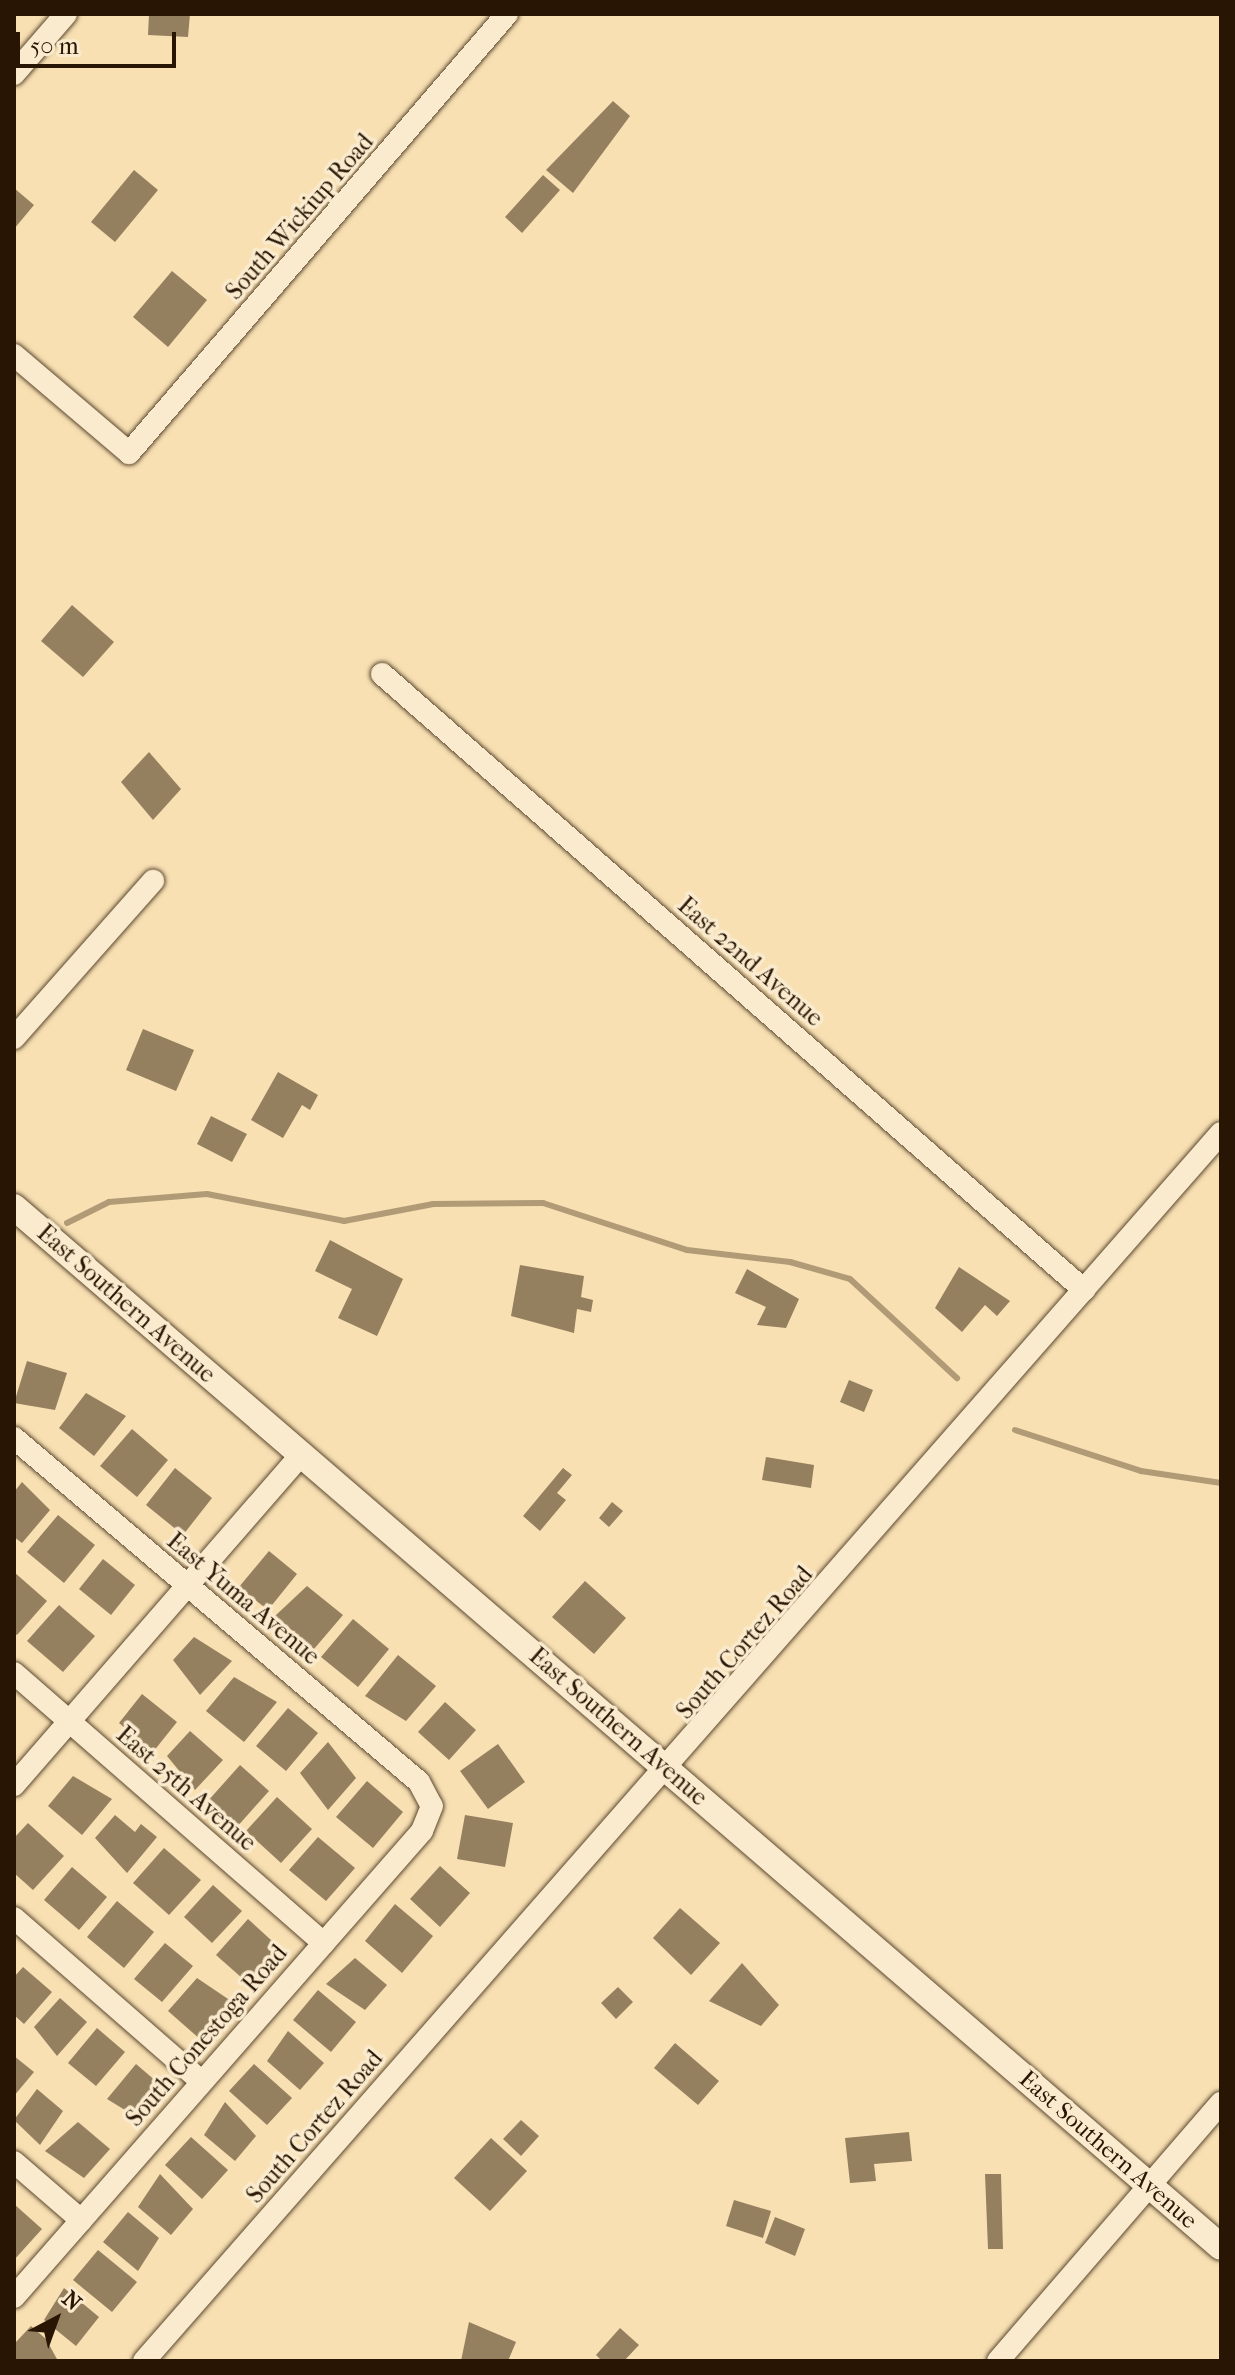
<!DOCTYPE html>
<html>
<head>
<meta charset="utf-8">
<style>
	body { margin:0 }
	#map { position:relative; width:1235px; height:2375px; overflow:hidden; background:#f8e0b3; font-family:"IM FELL French Canon",serif }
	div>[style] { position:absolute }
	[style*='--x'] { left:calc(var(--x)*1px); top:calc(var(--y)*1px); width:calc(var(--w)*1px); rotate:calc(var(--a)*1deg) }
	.stream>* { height:6px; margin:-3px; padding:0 3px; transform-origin:3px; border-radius:3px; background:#b19b77 }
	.building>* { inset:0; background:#947f5f }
	.roads { filter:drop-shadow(0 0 2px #5c482f) drop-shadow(0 0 2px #5c482f) }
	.minor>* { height:22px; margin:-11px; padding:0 11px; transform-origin:11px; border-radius:11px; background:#faebce }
	.tertiary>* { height:26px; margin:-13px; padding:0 13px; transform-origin:13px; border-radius:13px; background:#faebce }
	span { translate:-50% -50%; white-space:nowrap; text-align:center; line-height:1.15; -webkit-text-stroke:7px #faebce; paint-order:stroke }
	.street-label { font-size:24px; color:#281503 }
	.frame { position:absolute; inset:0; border:16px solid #281503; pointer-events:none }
	.north { position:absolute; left:16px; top:2279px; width:80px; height:80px; -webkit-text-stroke:6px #faebce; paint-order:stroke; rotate:41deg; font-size:22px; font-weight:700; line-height:32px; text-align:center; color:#281503 }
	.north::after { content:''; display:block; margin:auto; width:28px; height:36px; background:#281503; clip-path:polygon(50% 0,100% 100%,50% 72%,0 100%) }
	.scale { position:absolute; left:16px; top:32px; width:160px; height:36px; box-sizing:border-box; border:4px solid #281503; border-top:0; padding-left:10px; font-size:24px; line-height:28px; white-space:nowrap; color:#281503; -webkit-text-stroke:6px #faebce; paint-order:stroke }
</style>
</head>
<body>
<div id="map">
	<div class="stream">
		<div style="--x:67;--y:1223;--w:47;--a:-26.6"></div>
		<div style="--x:109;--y:1202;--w:98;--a:-4.7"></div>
		<div style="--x:207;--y:1194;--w:140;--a:11.1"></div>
		<div style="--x:344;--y:1221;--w:91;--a:-10.8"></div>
		<div style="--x:433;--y:1204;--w:110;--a:-0.5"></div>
		<div style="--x:543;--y:1203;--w:151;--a:18.1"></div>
		<div style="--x:687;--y:1250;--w:104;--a:6.6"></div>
		<div style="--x:790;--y:1262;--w:62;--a:15.8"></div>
		<div style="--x:850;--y:1279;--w:146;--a:42.8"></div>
		<div style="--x:1015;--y:1430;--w:133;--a:18"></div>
		<div style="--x:1141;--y:1471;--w:81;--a:8.5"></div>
	</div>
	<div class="building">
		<div style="clip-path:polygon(149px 14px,190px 14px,188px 37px,148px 35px)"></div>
		<div style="clip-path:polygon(613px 101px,630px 116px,573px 193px,546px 170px)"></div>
		<div style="clip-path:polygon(134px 170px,158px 190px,115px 242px,91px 222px)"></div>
		<div style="clip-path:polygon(543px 175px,560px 190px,522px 233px,505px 217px)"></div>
		<div style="clip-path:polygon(14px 188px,34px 205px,14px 229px)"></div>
		<div style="clip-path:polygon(172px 271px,207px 300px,168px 347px,133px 317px)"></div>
		<div style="clip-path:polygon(72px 605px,114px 642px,83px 677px,41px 641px)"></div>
		<div style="clip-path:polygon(149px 752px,181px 789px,153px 820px,121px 782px)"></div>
		<div style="clip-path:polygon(143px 1029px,194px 1050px,176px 1091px,126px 1070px)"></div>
		<div style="clip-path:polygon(278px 1072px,318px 1095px,310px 1110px,302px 1105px,283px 1138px,251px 1120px)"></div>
		<div style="clip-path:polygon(211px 1116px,247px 1134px,232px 1162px,197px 1144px)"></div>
		<div style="clip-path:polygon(330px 1240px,403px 1279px,377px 1336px,338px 1318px,352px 1289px,315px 1271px)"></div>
		<div style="clip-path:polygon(520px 1265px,584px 1276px,581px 1297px,593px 1300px,591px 1312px,577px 1309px,574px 1333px,511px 1316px)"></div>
		<div style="clip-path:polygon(959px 1267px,1010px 1301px,997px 1316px,985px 1305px,962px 1332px,935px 1308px)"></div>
		<div style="clip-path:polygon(747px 1269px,799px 1299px,786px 1328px,757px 1325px,766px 1307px,735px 1293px)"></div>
		<div style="clip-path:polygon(27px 1361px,67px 1373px,55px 1410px,14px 1403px)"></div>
		<div style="clip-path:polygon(849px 1380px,873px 1390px,864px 1412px,840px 1402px)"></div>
		<div style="clip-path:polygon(86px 1393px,126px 1416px,94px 1456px,59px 1428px)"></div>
		<div style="clip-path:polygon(132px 1429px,168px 1460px,137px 1497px,100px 1466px)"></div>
		<div style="clip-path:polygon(766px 1457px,814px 1465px,811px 1488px,762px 1480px)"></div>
		<div style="clip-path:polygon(175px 1468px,212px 1498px,183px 1535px,146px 1505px)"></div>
		<div style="clip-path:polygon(563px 1468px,572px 1475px,557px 1493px,566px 1500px,540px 1531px,523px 1516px)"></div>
		<div style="clip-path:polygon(22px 1482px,50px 1510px,22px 1543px,14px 1537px,14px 1492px)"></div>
		<div style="clip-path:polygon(612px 1502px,623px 1511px,609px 1527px,599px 1518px)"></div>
		<div style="clip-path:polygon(58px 1515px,95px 1545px,64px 1583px,27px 1552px)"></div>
		<div style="clip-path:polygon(269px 1551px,297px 1574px,268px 1610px,239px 1587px)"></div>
		<div style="clip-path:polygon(103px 1559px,135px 1585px,111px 1615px,79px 1589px)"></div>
		<div style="clip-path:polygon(14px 1572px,47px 1601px,17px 1635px,14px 1633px)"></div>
		<div style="clip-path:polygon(585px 1581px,626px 1618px,594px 1654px,552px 1617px)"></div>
		<div style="clip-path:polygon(307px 1586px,343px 1615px,314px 1649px,275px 1616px)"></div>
		<div style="clip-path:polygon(59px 1605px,95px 1636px,63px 1672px,27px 1641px)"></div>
		<div style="clip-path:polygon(353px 1619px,389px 1649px,358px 1687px,321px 1657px)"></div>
		<div style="clip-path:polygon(194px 1637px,232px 1661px,200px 1695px,173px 1660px)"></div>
		<div style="clip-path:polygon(398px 1655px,436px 1686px,406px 1721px,365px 1696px)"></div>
		<div style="clip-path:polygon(234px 1677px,277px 1702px,244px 1742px,206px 1711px)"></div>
		<div style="clip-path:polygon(142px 1694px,177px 1722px,153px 1752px,119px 1723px)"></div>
		<div style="clip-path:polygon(445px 1702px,476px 1730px,449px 1760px,418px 1732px)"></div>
		<div style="clip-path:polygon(288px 1708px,318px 1733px,286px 1771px,256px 1746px)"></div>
		<div style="clip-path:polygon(190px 1731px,223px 1760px,195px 1790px,167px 1756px)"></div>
		<div style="clip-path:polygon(328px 1742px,356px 1778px,328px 1810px,300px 1773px)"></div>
		<div style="clip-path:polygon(498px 1744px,525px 1782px,488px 1809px,460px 1771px)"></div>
		<div style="clip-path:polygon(240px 1765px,269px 1791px,236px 1828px,207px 1802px)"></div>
		<div style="clip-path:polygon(73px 1776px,112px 1799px,82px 1835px,48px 1806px)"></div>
		<div style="clip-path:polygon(367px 1781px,403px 1812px,373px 1848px,336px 1817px)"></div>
		<div style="clip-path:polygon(277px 1797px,312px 1829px,281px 1863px,246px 1831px)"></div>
		<div style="clip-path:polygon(115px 1815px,135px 1832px,141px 1824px,157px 1837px,127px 1873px,95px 1838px)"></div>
		<div style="clip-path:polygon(465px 1815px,513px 1823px,505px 1867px,457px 1859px)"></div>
		<div style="clip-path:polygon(28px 1823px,64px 1856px,33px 1890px,14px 1873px,14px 1838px)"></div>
		<div style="clip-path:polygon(318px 1837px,355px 1868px,326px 1901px,289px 1870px)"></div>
		<div style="clip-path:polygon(164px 1848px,201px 1880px,169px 1915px,133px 1883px)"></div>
		<div style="clip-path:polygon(440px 1866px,470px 1893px,440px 1927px,410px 1899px)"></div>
		<div style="clip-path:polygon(72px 1867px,107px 1897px,79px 1930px,44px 1900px)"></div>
		<div style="clip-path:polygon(213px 1885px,242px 1911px,212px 1943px,184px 1917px)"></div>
		<div style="clip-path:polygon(117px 1901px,154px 1932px,124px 1968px,87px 1937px)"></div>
		<div style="clip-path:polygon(395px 1904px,433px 1936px,402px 1973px,365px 1941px)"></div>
		<div style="clip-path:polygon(680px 1908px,720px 1943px,691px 1975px,653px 1938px)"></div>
		<div style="clip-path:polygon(248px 1919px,283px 1951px,251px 1986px,216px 1955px)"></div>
		<div style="clip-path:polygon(165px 1943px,193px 1966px,162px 2002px,134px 1979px)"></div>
		<div style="clip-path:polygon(355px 1958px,387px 1985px,365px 2010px,326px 1984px)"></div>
		<div style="clip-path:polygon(742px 1963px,779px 2005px,761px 2026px,709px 2001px)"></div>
		<div style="clip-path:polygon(23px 1967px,52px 1992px,24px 2024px,14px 2015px,14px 1977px)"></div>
		<div style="clip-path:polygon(197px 1978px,234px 2003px,201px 2040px,168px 2011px)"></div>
		<div style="clip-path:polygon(618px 1987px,633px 2002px,616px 2019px,601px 2003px)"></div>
		<div style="clip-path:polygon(318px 1990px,356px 2022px,331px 2052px,293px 2020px)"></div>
		<div style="clip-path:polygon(60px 1998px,87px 2022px,57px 2056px,34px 2027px)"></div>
		<div style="clip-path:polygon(97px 2028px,125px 2052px,96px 2086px,68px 2063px)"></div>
		<div style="clip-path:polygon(288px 2031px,324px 2063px,300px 2090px,267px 2061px)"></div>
		<div style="clip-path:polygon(675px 2043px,719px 2081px,698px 2105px,654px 2068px)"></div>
		<div style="clip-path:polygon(14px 2056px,34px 2072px,14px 2096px)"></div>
		<div style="clip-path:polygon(136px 2064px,164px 2088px,138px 2118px,107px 2099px)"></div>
		<div style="clip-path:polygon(254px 2064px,292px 2098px,267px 2125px,229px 2091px)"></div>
		<div style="clip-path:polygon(37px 2089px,63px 2111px,40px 2145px,14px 2120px)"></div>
		<div style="clip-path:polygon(225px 2102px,256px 2136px,235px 2161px,204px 2135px)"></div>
		<div style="clip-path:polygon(521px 2120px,539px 2136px,521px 2156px,503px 2139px)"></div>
		<div style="clip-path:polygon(78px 2122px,110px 2149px,84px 2178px,45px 2151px)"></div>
		<div style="clip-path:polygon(909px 2132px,912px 2161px,874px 2164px,876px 2181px,850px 2183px,845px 2138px)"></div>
		<div style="clip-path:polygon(191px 2137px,228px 2170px,202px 2199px,165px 2165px)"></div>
		<div style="clip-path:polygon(491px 2138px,527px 2171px,490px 2211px,454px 2178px)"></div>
		<div style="clip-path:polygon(160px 2174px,193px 2209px,171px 2235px,138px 2207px)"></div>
		<div style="clip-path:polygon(985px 2174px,1001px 2174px,1003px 2249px,988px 2249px)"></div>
		<div style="clip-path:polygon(734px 2200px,771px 2211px,763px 2238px,726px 2226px)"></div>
		<div style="clip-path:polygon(14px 2204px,42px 2229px,14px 2260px)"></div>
		<div style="clip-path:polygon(128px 2212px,159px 2238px,138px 2271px,103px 2242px)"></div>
		<div style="clip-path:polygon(775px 2217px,805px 2229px,795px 2256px,765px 2243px)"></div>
		<div style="clip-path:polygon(98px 2250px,137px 2282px,112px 2312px,73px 2280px)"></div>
		<div style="clip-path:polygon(64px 2288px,99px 2317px,76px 2346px,44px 2320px)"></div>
		<div style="clip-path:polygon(469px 2322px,516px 2342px,508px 2361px,461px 2361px)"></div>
		<div style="clip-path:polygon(31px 2326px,46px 2339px,58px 2361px,14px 2361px,16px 2342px)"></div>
		<div style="clip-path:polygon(620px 2328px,639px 2345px,624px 2361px,602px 2361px,596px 2355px)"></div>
	</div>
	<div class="roads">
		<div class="minor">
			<div style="--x:14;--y:74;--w:79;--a:-49.1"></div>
			<div style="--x:14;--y:355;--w:151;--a:40.4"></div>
			<div style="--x:129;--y:453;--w:579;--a:-49.27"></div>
			<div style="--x:382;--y:674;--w:934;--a:41.27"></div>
			<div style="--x:14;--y:1038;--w:210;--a:-48.5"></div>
			<div style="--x:14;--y:1438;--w:531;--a:40.34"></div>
			<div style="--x:419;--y:1782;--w:27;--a:62"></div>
			<div style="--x:432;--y:1806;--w:27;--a:112"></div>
			<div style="--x:422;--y:1831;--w:619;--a:131.2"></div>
			<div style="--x:14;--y:1673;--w:411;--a:41.1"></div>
			<div style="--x:14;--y:1785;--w:437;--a:-49"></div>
			<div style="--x:14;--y:1918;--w:248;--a:41.1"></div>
			<div style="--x:14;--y:2162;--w:89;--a:40.9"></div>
			<div style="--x:144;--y:2361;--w:1633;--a:-48.75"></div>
			<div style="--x:998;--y:2361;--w:341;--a:-49.2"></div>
		</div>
		<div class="tertiary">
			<div style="--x:14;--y:1207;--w:1593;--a:40.75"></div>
		</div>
	</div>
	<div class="street-label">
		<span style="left:300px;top:217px;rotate:-49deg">South Wickiup Road</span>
		<span style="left:750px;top:962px;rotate:41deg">East 22nd Avenue</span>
		<span style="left:126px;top:1304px;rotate:41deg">East Southern Avenue</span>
		<span style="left:243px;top:1599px;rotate:40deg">East Yuma Avenue</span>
		<span style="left:745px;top:1643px;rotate:-49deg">South Cortez Road</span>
		<span style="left:618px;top:1727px;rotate:41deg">East Southern Avenue</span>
		<span style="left:186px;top:1789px;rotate:41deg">East 25th Avenue</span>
		<span style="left:207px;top:2036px;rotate:-49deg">South Conestoga Road</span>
		<span style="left:315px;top:2127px;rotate:-49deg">South Cortez Road</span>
		<span style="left:1108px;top:2150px;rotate:41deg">East Southern Avenue</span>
	</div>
	<div class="frame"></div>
	<div class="north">N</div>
	<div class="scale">50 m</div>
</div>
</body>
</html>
